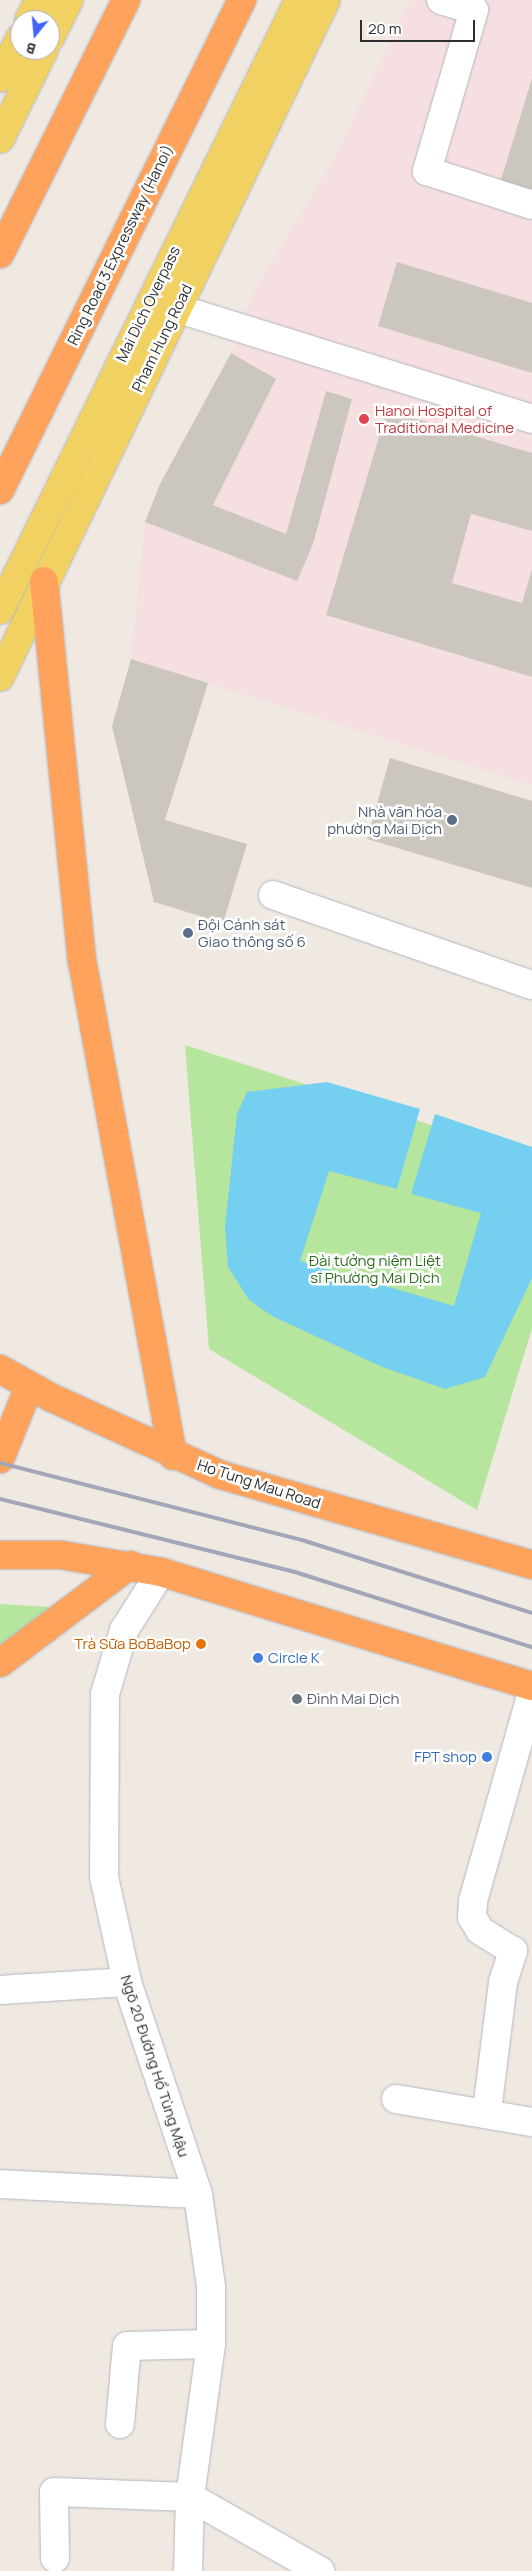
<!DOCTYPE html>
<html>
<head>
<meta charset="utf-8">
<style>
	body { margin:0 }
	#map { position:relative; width:532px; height:2571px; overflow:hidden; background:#efe9e1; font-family:Manrope,sans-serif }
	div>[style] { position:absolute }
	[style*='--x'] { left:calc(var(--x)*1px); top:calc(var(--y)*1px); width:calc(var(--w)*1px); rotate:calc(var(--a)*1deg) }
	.medical>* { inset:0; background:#f5dfe0 }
	.green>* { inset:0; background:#b6e59e }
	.water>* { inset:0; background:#75cff0 }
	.building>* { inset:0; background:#cbc7bf }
	.roads { filter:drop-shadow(0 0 1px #b4b7c1) drop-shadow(0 0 1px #b4b7c1) }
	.minor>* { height:28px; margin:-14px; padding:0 14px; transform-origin:14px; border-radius:14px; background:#fff }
	.major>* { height:28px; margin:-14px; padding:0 14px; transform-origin:14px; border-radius:14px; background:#f2d163 }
	.highway>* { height:28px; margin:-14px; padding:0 14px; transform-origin:14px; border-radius:14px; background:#ffa35c }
	.rail>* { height:4px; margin:-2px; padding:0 2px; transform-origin:2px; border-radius:2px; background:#a3a6b8 }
	.dots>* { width:14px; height:14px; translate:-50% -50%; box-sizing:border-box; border:2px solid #fff; border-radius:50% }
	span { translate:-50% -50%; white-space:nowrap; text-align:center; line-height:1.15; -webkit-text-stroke:5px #fff; paint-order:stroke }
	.street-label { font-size:15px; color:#2e2e2e }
	.health-label { font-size:15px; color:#be3a42 }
	.left { translate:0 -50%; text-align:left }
	.service-label { font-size:15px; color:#4e5e75 }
	.right { translate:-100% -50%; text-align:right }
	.park-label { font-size:15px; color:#2c6e1b }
	.food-label { font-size:15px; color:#c56008 }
	.shop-label { font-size:15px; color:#366cbe }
	.worship-label { font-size:15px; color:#5b616d }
	.north { position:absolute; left:10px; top:10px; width:50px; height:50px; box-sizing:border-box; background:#fff; border:1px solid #ababab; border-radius:50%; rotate:197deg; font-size:14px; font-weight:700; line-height:20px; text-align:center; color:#2e2e2e }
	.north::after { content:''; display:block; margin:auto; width:18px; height:22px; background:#4264fb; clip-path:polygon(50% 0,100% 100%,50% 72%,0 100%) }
	.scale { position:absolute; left:360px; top:20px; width:115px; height:22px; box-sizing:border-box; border:2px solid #2e2e2e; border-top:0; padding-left:6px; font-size:15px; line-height:18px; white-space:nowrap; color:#2e2e2e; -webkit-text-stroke:4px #fff; paint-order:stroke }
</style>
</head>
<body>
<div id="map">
	<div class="medical">
		<div style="clip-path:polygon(410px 0,532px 0,532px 785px,131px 659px,145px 522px,160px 484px,231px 353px,254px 290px,333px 161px)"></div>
	</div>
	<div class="green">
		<div style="clip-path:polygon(185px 1045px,532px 1158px,532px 1328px,477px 1510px,209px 1349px)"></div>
		<div style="clip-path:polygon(0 1604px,50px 1607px,0 1648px)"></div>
	</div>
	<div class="water">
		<div style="clip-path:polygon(327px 1082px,420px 1109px,397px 1189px,329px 1171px,300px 1261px,454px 1306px,481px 1213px,411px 1194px,435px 1114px,532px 1147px,532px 1278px,485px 1377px,445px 1389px,380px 1366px,272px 1316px,249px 1300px,228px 1267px,225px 1226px,237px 1114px,247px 1092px)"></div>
	</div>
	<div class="building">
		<div style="clip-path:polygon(532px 78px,532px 189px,501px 180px)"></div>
		<div style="clip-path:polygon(397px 262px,532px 303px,532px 373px,378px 326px)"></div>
		<div style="clip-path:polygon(231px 353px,276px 379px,213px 505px,286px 534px,326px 391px,352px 399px,313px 544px,297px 581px,145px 522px,160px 484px)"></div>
		<div style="clip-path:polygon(387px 410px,532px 453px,532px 531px,471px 514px,452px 583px,522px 603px,532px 569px,532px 677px,326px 615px)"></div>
		<div style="clip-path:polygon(131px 659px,208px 683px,165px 820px,247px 844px,223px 923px,154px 902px,112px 726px)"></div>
		<div style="clip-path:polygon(390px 758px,532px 801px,532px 888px,367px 839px)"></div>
	</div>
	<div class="roads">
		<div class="minor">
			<div style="--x:441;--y:0;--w:34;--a:17"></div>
			<div style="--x:474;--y:10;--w:168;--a:106.3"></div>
			<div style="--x:427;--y:171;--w:110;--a:17.9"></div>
			<div style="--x:176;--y:308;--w:373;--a:17.3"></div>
			<div style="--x:273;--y:895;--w:274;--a:19.2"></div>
			<div style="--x:161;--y:1572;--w:69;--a:122.5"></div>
			<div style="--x:124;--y:1630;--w:67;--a:106.5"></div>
			<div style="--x:105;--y:1694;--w:183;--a:90.3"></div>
			<div style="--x:104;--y:1877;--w:107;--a:77.6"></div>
			<div style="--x:127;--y:1982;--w:224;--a:71.5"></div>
			<div style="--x:198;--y:2194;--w:94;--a:82"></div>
			<div style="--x:211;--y:2287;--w:57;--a:90"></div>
			<div style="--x:211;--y:2344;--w:154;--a:97.8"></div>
			<div style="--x:190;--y:2497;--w:74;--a:91.5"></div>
			<div style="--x:0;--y:1990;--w:127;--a:-3.6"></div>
			<div style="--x:396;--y:2099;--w:138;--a:9.6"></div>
			<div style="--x:487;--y:2111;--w:130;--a:-82.9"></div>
			<div style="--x:503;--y:1982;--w:33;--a:-72"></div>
			<div style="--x:513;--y:1951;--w:39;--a:-148"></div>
			<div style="--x:480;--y:1930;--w:15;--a:-122"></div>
			<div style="--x:472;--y:1917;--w:16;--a:-86"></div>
			<div style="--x:473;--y:1901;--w:216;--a:-74.2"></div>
			<div style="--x:0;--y:2184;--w:198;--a:2.9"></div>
			<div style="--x:120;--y:2424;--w:78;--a:-84.9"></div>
			<div style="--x:127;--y:2346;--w:84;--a:-1.4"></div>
			<div style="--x:55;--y:2558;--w:66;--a:-90.9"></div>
			<div style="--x:54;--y:2492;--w:136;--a:2.1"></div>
			<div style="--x:190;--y:2497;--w:150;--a:29.6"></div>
		</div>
		<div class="major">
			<div style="--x:29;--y:20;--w:22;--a:-63"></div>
			<div style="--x:50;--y:38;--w:42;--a:-63.4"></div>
			<div style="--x:0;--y:78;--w:45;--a:-63.4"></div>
			<div style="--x:0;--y:139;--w:99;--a:-63.7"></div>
			<div style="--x:0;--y:610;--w:679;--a:-63.89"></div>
			<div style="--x:0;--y:677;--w:751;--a:-64.29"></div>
		</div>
		<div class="highway">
			<div style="--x:0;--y:254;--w:284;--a:-63.6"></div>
			<div style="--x:0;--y:490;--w:547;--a:-63.72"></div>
			<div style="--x:44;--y:581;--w:381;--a:84.3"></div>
			<div style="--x:82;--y:960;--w:504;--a:79.6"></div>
			<div style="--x:0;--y:1369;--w:57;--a:29.2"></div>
			<div style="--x:50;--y:1397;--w:188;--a:24.5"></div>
			<div style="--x:221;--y:1475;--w:324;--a:16.1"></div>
			<div style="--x:0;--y:1459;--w:78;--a:-68.1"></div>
			<div style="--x:0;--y:1555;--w:61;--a:0"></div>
			<div style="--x:61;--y:1555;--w:101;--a:9.6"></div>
			<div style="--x:161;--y:1572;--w:388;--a:17.1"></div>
			<div style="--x:0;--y:1663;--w:163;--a:-37"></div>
		</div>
	</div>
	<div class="rail">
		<div style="--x:0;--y:1463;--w:312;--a:14.3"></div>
		<div style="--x:302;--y:1540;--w:241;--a:17.6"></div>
		<div style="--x:0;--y:1499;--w:304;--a:13.9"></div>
		<div style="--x:295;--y:1572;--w:249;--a:17.6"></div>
	</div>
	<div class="dots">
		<div style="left:364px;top:419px;background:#e0444e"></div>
		<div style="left:452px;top:820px;background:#5c6f8a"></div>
		<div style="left:188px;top:933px;background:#5c6f8a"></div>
		<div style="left:201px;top:1644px;background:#e8710a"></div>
		<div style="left:258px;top:1658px;background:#3f7fe0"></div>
		<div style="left:297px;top:1699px;background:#6b7280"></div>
		<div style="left:487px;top:1757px;background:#3f7fe0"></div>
	</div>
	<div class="street-label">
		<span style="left:120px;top:245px;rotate:-64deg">Ring Road 3 Expressway (Hanoi)</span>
		<span style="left:148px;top:304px;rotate:-64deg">Mai Dich Overpass</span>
		<span style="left:162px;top:338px;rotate:-64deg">Pham Hung Road</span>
		<span style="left:259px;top:1484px;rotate:18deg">Ho Tung Mau Road</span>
		<span style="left:155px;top:2066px;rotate:72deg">Ngõ 20 Đường Hồ Tùng Mậu</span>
	</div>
	<div class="health-label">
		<span class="left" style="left:375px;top:419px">Hanoi Hospital of<br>Traditional Medicine</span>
	</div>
	<div class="service-label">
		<span class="right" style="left:442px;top:820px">Nhà văn hóa<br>phường Mai Dịch</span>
		<span class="left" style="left:198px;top:933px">Đội Cảnh sát<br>Giao thông số 6</span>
	</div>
	<div class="park-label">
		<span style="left:375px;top:1269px">Đài tưởng niệm Liệt<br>sĩ Phường Mai Dịch</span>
	</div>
	<div class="food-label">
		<span class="right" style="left:191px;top:1644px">Trà Sữa BoBaBop</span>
	</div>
	<div class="shop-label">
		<span class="left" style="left:268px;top:1658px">Circle K</span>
		<span class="right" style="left:477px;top:1757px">FPT shop</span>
	</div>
	<div class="worship-label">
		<span class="left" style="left:307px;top:1699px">Đình Mai Dịch</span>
	</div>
	<div class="north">B</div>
	<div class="scale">20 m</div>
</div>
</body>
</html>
